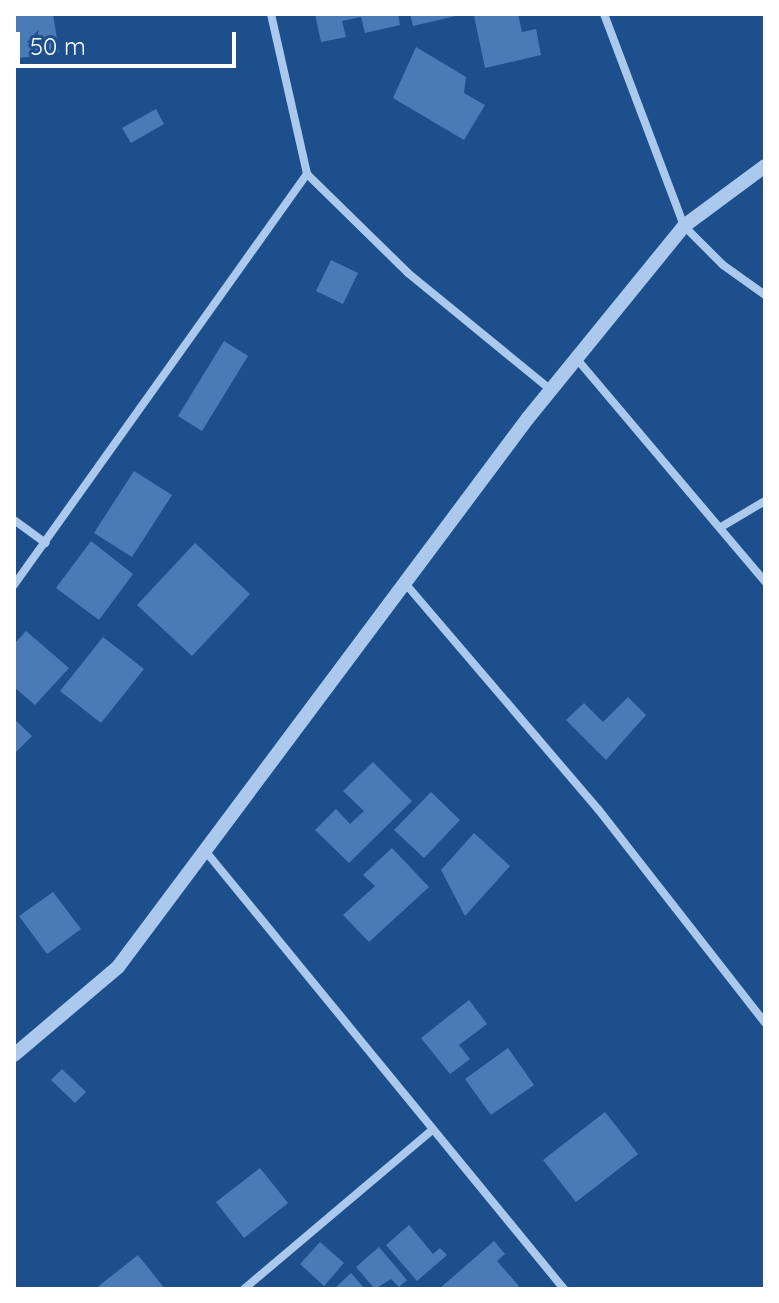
<!DOCTYPE html>
<html>
<head>
<meta charset="utf-8">
<style>
	body { margin:0 }
	#map { position:relative; width:779px; height:1303px; overflow:hidden; background:#1d4f8d; font-family:Quicksand,sans-serif }
	div>[style] { position:absolute }
	[style*='--x'] { left:calc(var(--x)*1px); top:calc(var(--y)*1px); width:calc(var(--w)*1px); rotate:calc(var(--a)*1deg) }
	.building>* { inset:0; background:#4a7bb7 }
	.minor>* { height:8px; margin:-4px; padding:0 4px; transform-origin:4px; border-radius:4px; background:#aac9ed }
	.tertiary>* { height:14px; margin:-7px; padding:0 7px; transform-origin:7px; border-radius:7px; background:#aac9ed }
	span { translate:-50% -50%; white-space:nowrap; text-align:center; line-height:1.15; -webkit-text-stroke:6px #1d4f8d; paint-order:stroke }
	.frame { position:absolute; inset:0; border:16px solid #fff; pointer-events:none }
	.scale { position:absolute; left:16px; top:32px; width:220px; height:36px; box-sizing:border-box; border:4px solid #fff; border-top:0; padding-left:10px; font-size:24px; line-height:28px; white-space:nowrap; color:#fff; -webkit-text-stroke:6px #1d4f8d; paint-order:stroke }
</style>
</head>
<body>
<div id="map">
	<div class="building">
		<div style="clip-path:polygon(14px 14px,53px 14px,59px 52px,14px 59px)"></div>
		<div style="clip-path:polygon(315px 14px,398px 14px,400px 25px,365px 33px,361px 17px,342px 21px,346px 37px,321px 42px)"></div>
		<div style="clip-path:polygon(410px 14px,459px 14px,460px 15px,413px 26px)"></div>
		<div style="clip-path:polygon(518px 14px,522px 32px,536px 29px,541px 55px,485px 68px,474px 16px)"></div>
		<div style="clip-path:polygon(416px 47px,466px 77px,464px 93px,485px 105px,464px 140px,393px 98px)"></div>
		<div style="clip-path:polygon(156px 109px,164px 124px,131px 143px,122px 128px)"></div>
		<div style="clip-path:polygon(331px 260px,358px 273px,343px 304px,316px 291px)"></div>
		<div style="clip-path:polygon(224px 341px,248px 356px,202px 431px,178px 416px)"></div>
		<div style="clip-path:polygon(134px 471px,172px 495px,132px 557px,94px 533px)"></div>
		<div style="clip-path:polygon(91px 541px,133px 574px,99px 620px,56px 588px)"></div>
		<div style="clip-path:polygon(195px 543px,250px 594px,192px 656px,137px 605px)"></div>
		<div style="clip-path:polygon(26px 631px,69px 668px,35px 705px,14px 687px,14px 644px)"></div>
		<div style="clip-path:polygon(103px 637px,144px 669px,101px 723px,60px 691px)"></div>
		<div style="clip-path:polygon(628px 697px,646px 715px,606px 760px,566px 720px,584px 703px,603px 722px)"></div>
		<div style="clip-path:polygon(14px 719px,32px 736px,14px 754px)"></div>
		<div style="clip-path:polygon(373px 762px,412px 801px,349px 863px,315px 830px,336px 809px,350px 824px,364px 811px,343px 791px)"></div>
		<div style="clip-path:polygon(431px 792px,460px 820px,424px 858px,394px 830px)"></div>
		<div style="clip-path:polygon(474px 833px,510px 866px,465px 916px,441px 870px)"></div>
		<div style="clip-path:polygon(392px 848px,429px 887px,369px 942px,343px 915px,375px 886px,363px 875px)"></div>
		<div style="clip-path:polygon(53px 892px,81px 929px,47px 954px,19px 916px)"></div>
		<div style="clip-path:polygon(469px 1000px,487px 1024px,459px 1045px,470px 1059px,450px 1074px,421px 1038px)"></div>
		<div style="clip-path:polygon(508px 1048px,534px 1085px,491px 1115px,465px 1079px)"></div>
		<div style="clip-path:polygon(62px 1069px,86px 1092px,75px 1103px,51px 1080px)"></div>
		<div style="clip-path:polygon(605px 1112px,638px 1154px,576px 1202px,543px 1160px)"></div>
		<div style="clip-path:polygon(260px 1168px,288px 1203px,244px 1238px,216px 1202px)"></div>
		<div style="clip-path:polygon(409px 1225px,433px 1254px,440px 1248px,447px 1255px,417px 1281px,386px 1245px)"></div>
		<div style="clip-path:polygon(494px 1241px,505px 1254px,497px 1261px,519px 1286px,516px 1289px,439px 1289px)"></div>
		<div style="clip-path:polygon(320px 1242px,344px 1263px,324px 1286px,300px 1264px)"></div>
		<div style="clip-path:polygon(379px 1247px,407px 1280px,399px 1287px,391px 1279px,375px 1289px,356px 1267px)"></div>
		<div style="clip-path:polygon(138px 1255px,165px 1289px,95px 1289px)"></div>
		<div style="clip-path:polygon(351px 1273px,365px 1289px,334px 1289px)"></div>
	</div>
	<div class="minor">
		<div style="--x:271;--y:14;--w:164;--a:77.3"></div>
		<div style="--x:307;--y:174;--w:141;--a:44.4"></div>
		<div style="--x:408;--y:273;--w:185;--a:39.3"></div>
		<div style="--x:604;--y:14;--w:227;--a:69.3"></div>
		<div style="--x:684;--y:226;--w:55;--a:45"></div>
		<div style="--x:723;--y:265;--w:52;--a:35.5"></div>
		<div style="--x:576;--y:358;--w:293;--a:49.8"></div>
		<div style="--x:14;--y:520;--w:39;--a:36"></div>
		<div style="--x:721;--y:527;--w:51;--a:-30.6"></div>
		<div style="--x:404;--y:582;--w:299;--a:49.5"></div>
		<div style="--x:598;--y:809;--w:271;--a:52"></div>
		<div style="--x:14;--y:585;--w:505;--a:-54.52"></div>
		<div style="--x:207;--y:853;--w:564;--a:50.69"></div>
		<div style="--x:244;--y:1289;--w:245;--a:-40.2"></div>
	</div>
	<div class="tertiary">
		<div style="--x:14;--y:1055;--w:136;--a:-40.2"></div>
		<div style="--x:118;--y:967;--w:685;--a:-53.25"></div>
		<div style="--x:528;--y:418;--w:247;--a:-50.9"></div>
		<div style="--x:684;--y:226;--w:101;--a:-36.5"></div>
	</div>
	<div class="frame"></div>
	<div class="scale">50 m</div>
</div>
</body>
</html>
